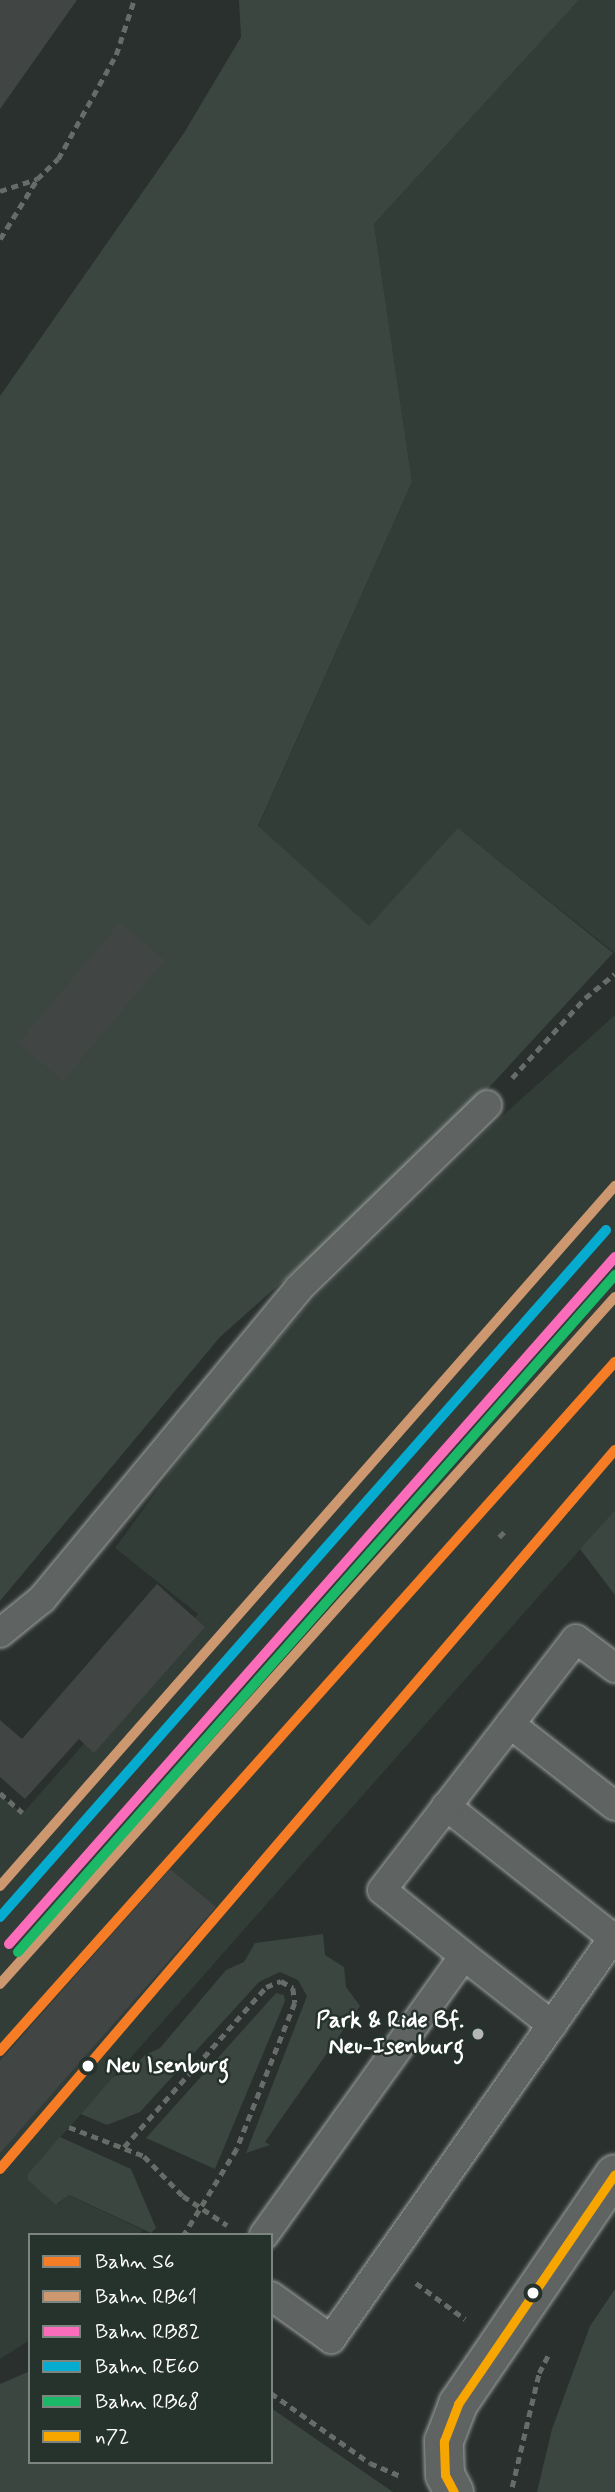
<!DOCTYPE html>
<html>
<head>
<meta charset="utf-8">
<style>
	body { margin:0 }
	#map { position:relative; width:615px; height:2492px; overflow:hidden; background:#29302d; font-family:Mynerve,sans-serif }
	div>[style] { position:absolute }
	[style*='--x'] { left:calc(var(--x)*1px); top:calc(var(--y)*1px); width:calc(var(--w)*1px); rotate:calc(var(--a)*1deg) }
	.built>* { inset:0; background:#323d38 }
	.green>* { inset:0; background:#3b4641 }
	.building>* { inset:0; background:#414644 }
	.path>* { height:4.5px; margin-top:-2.25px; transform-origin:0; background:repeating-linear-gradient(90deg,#686c69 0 7px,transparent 0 12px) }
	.roads { filter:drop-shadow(0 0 2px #9fa2a0) drop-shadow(0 0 2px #9fa2a0) }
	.lane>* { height:28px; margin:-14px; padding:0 14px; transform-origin:14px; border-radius:14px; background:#5f6362 }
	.street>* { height:38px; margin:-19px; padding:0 19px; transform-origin:19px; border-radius:19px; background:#5f6362 }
	.bus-1>* { height:9px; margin:-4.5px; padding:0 4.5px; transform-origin:4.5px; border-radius:4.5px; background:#f7a600 }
	.rail-1>* { height:10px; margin:-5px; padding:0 5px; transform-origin:5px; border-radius:5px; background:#f67c26 }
	.rail-2>* { height:10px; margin:-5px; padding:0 5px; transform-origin:5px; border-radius:5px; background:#cd976f }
	.rail-3>* { height:10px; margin:-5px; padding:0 5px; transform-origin:5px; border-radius:5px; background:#fb6dba }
	.rail-4>* { height:10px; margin:-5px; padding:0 5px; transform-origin:5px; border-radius:5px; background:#06acd0 }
	.rail-5>* { height:10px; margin:-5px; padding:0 5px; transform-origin:5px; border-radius:5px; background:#1ab867 }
	.dots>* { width:19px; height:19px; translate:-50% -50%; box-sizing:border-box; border:4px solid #26332d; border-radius:50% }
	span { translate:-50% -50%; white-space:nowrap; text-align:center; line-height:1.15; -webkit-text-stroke:5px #26332d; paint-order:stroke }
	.poi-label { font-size:23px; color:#fff; font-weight:700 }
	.right { translate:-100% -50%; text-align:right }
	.stop-label { font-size:23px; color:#fff; font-weight:700 }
	.left { translate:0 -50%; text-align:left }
	.legend { position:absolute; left:28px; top:2233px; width:245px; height:231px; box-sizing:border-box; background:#26332d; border:2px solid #7d8581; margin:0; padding:9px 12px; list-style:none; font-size:21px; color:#fff }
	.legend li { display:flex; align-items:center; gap:14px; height:35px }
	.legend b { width:35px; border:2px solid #7d8581 }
</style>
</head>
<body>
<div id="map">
	<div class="built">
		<div style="clip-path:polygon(579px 0,615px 0,615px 953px,459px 829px,369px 927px,258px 827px,412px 482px,374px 224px)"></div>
		<div style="clip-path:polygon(615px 1015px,615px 1510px,27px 2175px,59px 2204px,68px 2195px,143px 2230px,138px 2235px,30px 2235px,30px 2340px,0 2359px,0 1796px,23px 1813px,198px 1614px,115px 1548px,215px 1411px,317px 1295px,489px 1128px)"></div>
	</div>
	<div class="green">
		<div style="clip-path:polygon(239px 0,579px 0,374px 224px,412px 482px,258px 826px,369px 926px,458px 828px,613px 953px,435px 1146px,220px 1337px,0 1601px,0 396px,184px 133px,241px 37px)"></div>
		<div style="clip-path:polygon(615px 1510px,615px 1595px,580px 1549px)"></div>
		<div style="clip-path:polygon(323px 1934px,325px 1955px,344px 1967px,346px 1987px,360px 2006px,265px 2142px,270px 2145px,246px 2153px,307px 1996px,298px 1980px,280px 1972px,259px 1982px,140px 2112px,107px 2125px,81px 2114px,114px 2076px,127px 2074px,145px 2055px,160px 2048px,226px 1970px,244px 1962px,255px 1943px)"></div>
		<div style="clip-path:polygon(276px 1993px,284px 1995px,285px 2001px,215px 2169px,146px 2138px)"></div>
		<div style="clip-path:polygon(60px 2137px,131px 2169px,156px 2228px,151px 2233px,69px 2195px,56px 2205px,28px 2180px,27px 2175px)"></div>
		<div style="clip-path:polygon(615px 2289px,615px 2492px,537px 2492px,552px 2429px,590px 2326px)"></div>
		<div style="clip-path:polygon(30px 2371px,30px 2462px,271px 2462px,271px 2408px,393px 2492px,0 2492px,0 2384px)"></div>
	</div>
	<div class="building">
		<div style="clip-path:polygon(0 0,77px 0,0 109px)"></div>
		<div style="clip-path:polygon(120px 922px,165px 960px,63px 1081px,18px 1043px)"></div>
		<div style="clip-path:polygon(157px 1584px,205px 1627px,94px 1753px,79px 1739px,25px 1799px,0 1777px,0 1720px,22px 1739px)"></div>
		<div style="clip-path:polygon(170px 1869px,216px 1907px,0 2153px,0 2061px)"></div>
	</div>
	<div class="path">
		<div style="--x:0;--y:191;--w:39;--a:-18"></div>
		<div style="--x:37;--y:179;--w:29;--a:-44"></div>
		<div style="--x:58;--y:159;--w:119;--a:-60.9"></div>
		<div style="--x:116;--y:55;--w:58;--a:-71.9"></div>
		<div style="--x:0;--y:239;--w:68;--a:-58.2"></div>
		<div style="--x:512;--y:1078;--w:108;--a:-47.6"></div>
		<div style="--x:585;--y:998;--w:38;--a:-39"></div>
		<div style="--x:499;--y:1537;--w:11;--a:-45"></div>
		<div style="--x:0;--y:1793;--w:30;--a:41"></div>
		<div style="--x:69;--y:2127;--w:80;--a:21.1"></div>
		<div style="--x:144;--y:2156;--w:56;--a:45.7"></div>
		<div style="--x:183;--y:2196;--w:53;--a:33.4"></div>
		<div style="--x:124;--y:2147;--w:214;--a:-48.4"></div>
		<div style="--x:266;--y:1987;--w:16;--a:-22"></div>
		<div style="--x:281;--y:1981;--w:14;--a:30"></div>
		<div style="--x:293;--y:1988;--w:15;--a:82"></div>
		<div style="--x:295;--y:2003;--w:157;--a:111.7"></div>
		<div style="--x:237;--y:2149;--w:101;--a:121.6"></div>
		<div style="--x:416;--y:2283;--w:61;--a:36.3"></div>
		<div style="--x:271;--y:2393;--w:121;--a:35.3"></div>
		<div style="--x:370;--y:2463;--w:33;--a:23"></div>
		<div style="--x:512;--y:2487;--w:117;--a:-76.7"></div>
		<div style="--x:539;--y:2373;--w:22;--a:-63"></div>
	</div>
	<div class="roads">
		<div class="lane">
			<div style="--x:0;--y:1633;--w:54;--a:-39"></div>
			<div style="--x:42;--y:1599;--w:402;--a:-50.4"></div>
			<div style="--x:298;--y:1289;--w:264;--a:-44.2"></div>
			<div style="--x:510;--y:1724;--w:133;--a:38"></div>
			<div style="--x:446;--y:1806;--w:213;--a:38.3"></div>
			<div style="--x:464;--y:1956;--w:112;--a:38.1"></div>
			<div style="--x:264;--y:2235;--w:343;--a:-54.4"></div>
			<div style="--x:464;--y:1956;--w:105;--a:-141.2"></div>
			<div style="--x:382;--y:1890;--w:317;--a:-52.3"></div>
			<div style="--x:576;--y:1639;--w:49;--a:36.6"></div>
			<div style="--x:271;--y:2296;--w:74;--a:35.6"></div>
			<div style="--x:331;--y:2339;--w:494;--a:-54.9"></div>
		</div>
		<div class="street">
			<div style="--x:454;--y:2492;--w:19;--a:-118"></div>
			<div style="--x:445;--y:2475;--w:34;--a:-92"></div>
			<div style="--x:444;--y:2441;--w:40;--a:-69"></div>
			<div style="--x:458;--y:2404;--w:278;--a:-55.7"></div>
		</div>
	</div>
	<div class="bus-1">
		<div style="--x:454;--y:2492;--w:19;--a:-118"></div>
		<div style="--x:445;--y:2475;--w:34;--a:-92"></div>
		<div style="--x:444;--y:2441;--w:40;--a:-69"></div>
		<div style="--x:458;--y:2404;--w:278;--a:-55.7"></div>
	</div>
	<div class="rail-1">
		<div style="--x:0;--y:2051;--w:924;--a:-48.25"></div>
		<div style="--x:0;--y:2169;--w:946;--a:-49.46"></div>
	</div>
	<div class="rail-2">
		<div style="--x:0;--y:1886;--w:932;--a:-48.7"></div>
		<div style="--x:0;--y:1984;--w:922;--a:-48.17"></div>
	</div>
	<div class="rail-3">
		<div style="--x:9;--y:1944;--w:916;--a:-48.58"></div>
	</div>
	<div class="rail-4">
		<div style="--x:0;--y:1917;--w:916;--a:-48.58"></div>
	</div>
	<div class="rail-5">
		<div style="--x:18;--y:1952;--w:903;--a:-48.59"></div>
	</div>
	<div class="dots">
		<div style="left:478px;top:2034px;background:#b4b7b6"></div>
		<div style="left:88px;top:2066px;background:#fff"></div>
		<div style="left:533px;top:2293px;background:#fff"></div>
	</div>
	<div class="poi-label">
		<span class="right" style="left:464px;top:2034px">Park &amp; Ride Bf.<br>Neu-Isenburg</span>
	</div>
	<div class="stop-label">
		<span class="left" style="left:106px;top:2066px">Neu Isenburg</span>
	</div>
	<ul class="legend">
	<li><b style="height:9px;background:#f67c26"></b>Bahn S6</li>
	<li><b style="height:9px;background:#cd976f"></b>Bahn RB61</li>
	<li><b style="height:9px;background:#fb6dba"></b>Bahn RB82</li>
	<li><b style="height:9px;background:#06acd0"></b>Bahn RE60</li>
	<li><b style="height:9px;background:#1ab867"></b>Bahn RB68</li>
	<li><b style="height:9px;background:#f7a600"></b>n72</li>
	</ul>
</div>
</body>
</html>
